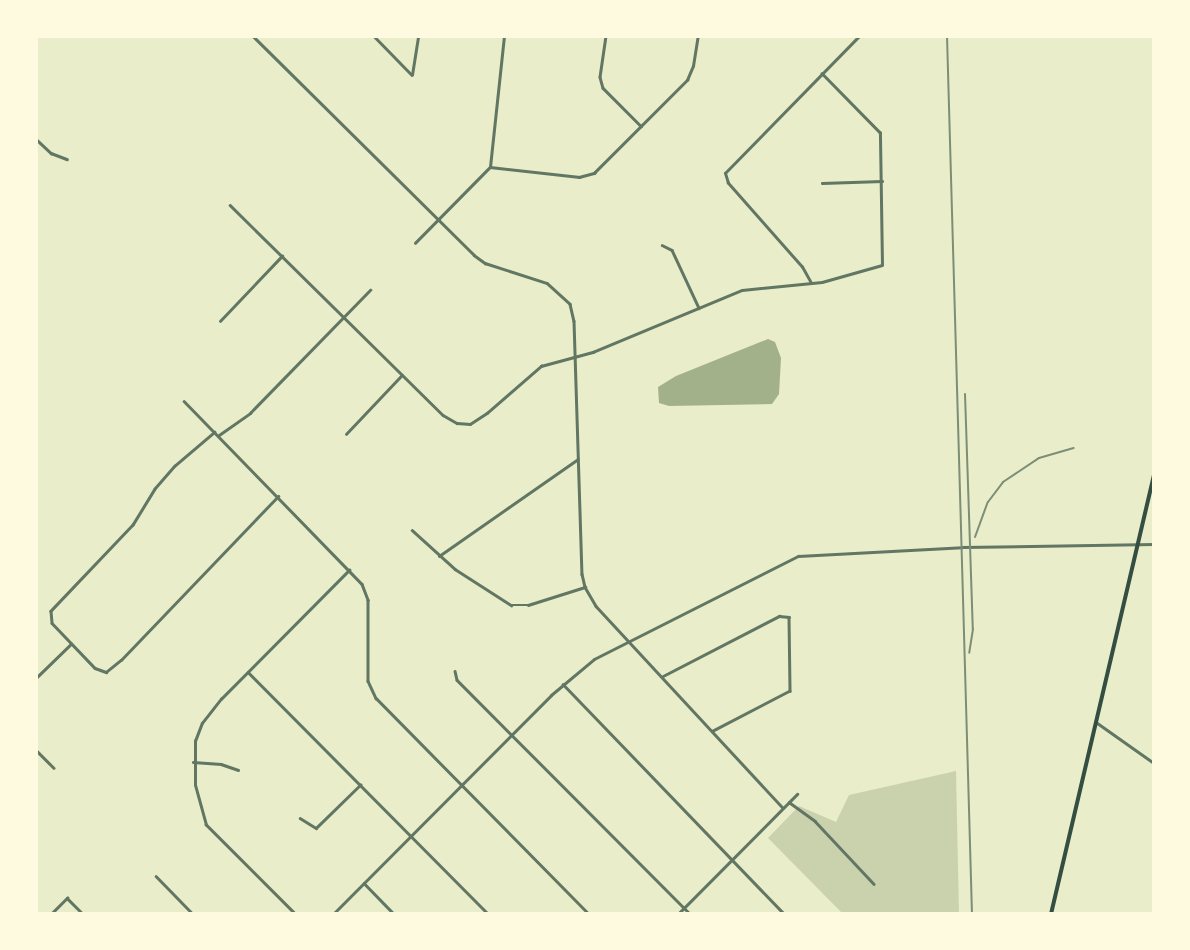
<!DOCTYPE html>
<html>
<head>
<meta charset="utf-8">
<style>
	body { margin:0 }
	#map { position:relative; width:1190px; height:950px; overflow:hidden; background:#e9edc9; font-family:"Playfair Display",serif }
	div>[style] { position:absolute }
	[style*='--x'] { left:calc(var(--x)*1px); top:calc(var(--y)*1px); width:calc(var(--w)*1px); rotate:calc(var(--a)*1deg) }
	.green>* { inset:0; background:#cad2ad }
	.water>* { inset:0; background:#a3b18a }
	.minor>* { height:2.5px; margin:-1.25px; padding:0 1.25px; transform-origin:1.25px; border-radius:1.25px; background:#617663 }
	.tertiary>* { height:3px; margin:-1.5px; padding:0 1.5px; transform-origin:1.5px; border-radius:1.5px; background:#617663 }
	.secondary>* { height:4px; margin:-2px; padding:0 2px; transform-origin:2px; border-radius:2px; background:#344e41 }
	.rail>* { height:2px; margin:-1px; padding:0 1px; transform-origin:1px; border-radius:1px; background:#7c8e77 }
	span { translate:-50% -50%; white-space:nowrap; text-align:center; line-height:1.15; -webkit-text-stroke:4px #fefae0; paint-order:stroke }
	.frame { position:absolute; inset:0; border:38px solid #fefae0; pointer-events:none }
</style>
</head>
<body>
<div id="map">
	<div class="green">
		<div style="clip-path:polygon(956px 771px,959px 914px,843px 914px,768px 838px,799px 806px,836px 822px,849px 795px)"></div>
	</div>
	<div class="water">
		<div style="clip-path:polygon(768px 339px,775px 342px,781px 358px,779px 394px,772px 404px,669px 406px,659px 403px,658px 387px,676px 376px)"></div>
	</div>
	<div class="minor">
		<div style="--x:253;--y:36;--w:311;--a:44.7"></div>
		<div style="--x:474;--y:255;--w:14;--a:36"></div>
		<div style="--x:485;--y:263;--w:65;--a:17.9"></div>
		<div style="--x:547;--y:283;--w:31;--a:42"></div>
		<div style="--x:570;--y:304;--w:17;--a:77"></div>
		<div style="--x:574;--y:321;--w:253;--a:88.2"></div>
		<div style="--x:582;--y:574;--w:13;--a:77"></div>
		<div style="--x:585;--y:587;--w:22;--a:60"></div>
		<div style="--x:596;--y:606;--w:275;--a:47.2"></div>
		<div style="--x:374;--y:36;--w:54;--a:45.7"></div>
		<div style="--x:606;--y:36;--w:41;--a:98.3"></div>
		<div style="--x:600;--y:77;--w:11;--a:75"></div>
		<div style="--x:603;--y:88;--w:54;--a:45"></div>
		<div style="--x:412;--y:75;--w:39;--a:-81"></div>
		<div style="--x:36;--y:139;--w:21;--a:43"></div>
		<div style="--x:51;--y:153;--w:17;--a:21"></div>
		<div style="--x:490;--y:167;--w:90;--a:6.4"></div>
		<div style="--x:579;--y:177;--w:16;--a:-15"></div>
		<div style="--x:594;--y:173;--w:132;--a:-45"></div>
		<div style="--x:687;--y:80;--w:15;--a:-67"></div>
		<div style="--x:693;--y:66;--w:30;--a:-81"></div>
		<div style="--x:490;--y:167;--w:132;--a:-83.9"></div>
		<div style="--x:822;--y:183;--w:60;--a:-1.9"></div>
		<div style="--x:230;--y:205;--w:299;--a:44.6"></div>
		<div style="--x:443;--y:415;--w:16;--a:30"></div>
		<div style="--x:457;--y:423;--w:13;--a:4"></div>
		<div style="--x:470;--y:424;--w:20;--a:-33"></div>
		<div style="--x:487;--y:413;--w:72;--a:-41"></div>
		<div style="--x:541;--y:366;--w:54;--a:-15.1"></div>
		<div style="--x:593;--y:352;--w:161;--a:-22.6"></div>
		<div style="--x:742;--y:290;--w:80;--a:-5.7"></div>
		<div style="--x:822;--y:282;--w:62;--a:-15.8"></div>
		<div style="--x:882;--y:265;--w:132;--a:-90.9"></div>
		<div style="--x:880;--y:133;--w:83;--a:-134.5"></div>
		<div style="--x:415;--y:243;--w:107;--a:-45.4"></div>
		<div style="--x:662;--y:245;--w:11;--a:27"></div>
		<div style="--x:672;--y:250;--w:64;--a:65"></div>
		<div style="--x:811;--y:283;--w:18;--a:-119"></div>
		<div style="--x:802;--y:267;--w:112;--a:-131.4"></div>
		<div style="--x:728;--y:183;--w:10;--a:-107"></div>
		<div style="--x:725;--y:173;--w:192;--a:-45.6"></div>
		<div style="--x:220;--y:321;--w:90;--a:-46.4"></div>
		<div style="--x:184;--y:401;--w:255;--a:45.8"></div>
		<div style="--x:362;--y:584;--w:17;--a:69"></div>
		<div style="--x:368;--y:600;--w:81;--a:90"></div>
		<div style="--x:368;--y:681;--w:19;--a:65"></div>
		<div style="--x:376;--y:698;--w:303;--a:45.4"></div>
		<div style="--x:215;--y:432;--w:52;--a:139.6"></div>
		<div style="--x:175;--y:466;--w:30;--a:131"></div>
		<div style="--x:155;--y:489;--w:42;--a:121.4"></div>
		<div style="--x:133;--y:525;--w:119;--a:133.6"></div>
		<div style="--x:51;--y:611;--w:12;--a:85"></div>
		<div style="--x:52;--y:623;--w:62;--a:46.3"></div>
		<div style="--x:95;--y:668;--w:12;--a:20"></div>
		<div style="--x:106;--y:672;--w:19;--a:-39"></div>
		<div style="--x:121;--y:660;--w:227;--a:-46.2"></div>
		<div style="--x:346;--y:434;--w:81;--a:-46.5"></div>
		<div style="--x:219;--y:435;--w:38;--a:-35"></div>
		<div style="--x:250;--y:413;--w:172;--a:-45.7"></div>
		<div style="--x:412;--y:530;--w:58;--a:42.2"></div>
		<div style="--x:455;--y:569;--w:67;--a:32.7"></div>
		<div style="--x:511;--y:605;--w:17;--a:0"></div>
		<div style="--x:528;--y:605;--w:60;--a:-17.5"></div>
		<div style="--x:439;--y:556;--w:169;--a:-34.9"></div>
		<div style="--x:455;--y:671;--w:9;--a:77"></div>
		<div style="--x:457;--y:680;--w:330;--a:45.1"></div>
		<div style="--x:248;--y:672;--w:341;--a:45.2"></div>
		<div style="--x:663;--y:676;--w:131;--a:-27.3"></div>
		<div style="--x:779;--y:616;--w:10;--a:6"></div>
		<div style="--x:789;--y:617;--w:74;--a:89.2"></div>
		<div style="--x:790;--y:691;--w:87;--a:152.5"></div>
		<div style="--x:36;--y:678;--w:49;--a:-44.2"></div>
		<div style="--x:563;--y:684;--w:319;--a:46.1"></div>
		<div style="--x:1096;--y:722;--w:71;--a:35.3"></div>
		<div style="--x:36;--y:750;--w:25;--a:45"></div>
		<div style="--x:193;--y:762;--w:28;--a:4"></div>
		<div style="--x:221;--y:764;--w:18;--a:19"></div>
		<div style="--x:789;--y:802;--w:32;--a:36"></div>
		<div style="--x:815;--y:821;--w:86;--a:46.9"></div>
		<div style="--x:300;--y:818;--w:19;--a:32"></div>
		<div style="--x:316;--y:828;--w:62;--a:-44.3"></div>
		<div style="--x:156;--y:876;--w:53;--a:45.8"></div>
		<div style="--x:364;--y:883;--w:43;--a:45.9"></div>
		<div style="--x:51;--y:914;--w:23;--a:-45"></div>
		<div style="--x:67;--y:898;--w:23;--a:45"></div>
		<div style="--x:295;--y:914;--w:126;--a:-135"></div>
		<div style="--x:206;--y:825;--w:41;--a:-105.4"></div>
		<div style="--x:195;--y:785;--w:44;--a:-90"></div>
		<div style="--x:195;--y:741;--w:19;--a:-69"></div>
		<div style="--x:202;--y:723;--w:31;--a:-52"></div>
		<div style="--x:221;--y:699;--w:182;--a:-45.2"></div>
		<div style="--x:678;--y:914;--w:169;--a:-45.2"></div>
	</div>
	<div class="tertiary">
		<div style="--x:333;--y:914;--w:309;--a:-45.1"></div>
		<div style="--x:551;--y:695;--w:56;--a:-39.9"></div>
		<div style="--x:594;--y:659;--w:229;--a:-26.8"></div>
		<div style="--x:798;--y:556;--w:164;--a:-3.1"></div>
		<div style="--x:962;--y:547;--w:192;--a:-0.9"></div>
	</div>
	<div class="secondary">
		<div style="--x:1051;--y:914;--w:451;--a:-76.8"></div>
	</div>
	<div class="rail">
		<div style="--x:947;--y:36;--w:878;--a:88.37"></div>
		<div style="--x:965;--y:394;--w:235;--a:88.1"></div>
		<div style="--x:973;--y:629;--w:24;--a:99"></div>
		<div style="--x:975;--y:537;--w:37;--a:-70"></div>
		<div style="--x:988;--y:502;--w:25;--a:-53"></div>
		<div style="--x:1003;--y:482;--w:43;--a:-33.7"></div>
		<div style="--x:1039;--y:458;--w:36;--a:-16"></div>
	</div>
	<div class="frame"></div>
</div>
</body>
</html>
